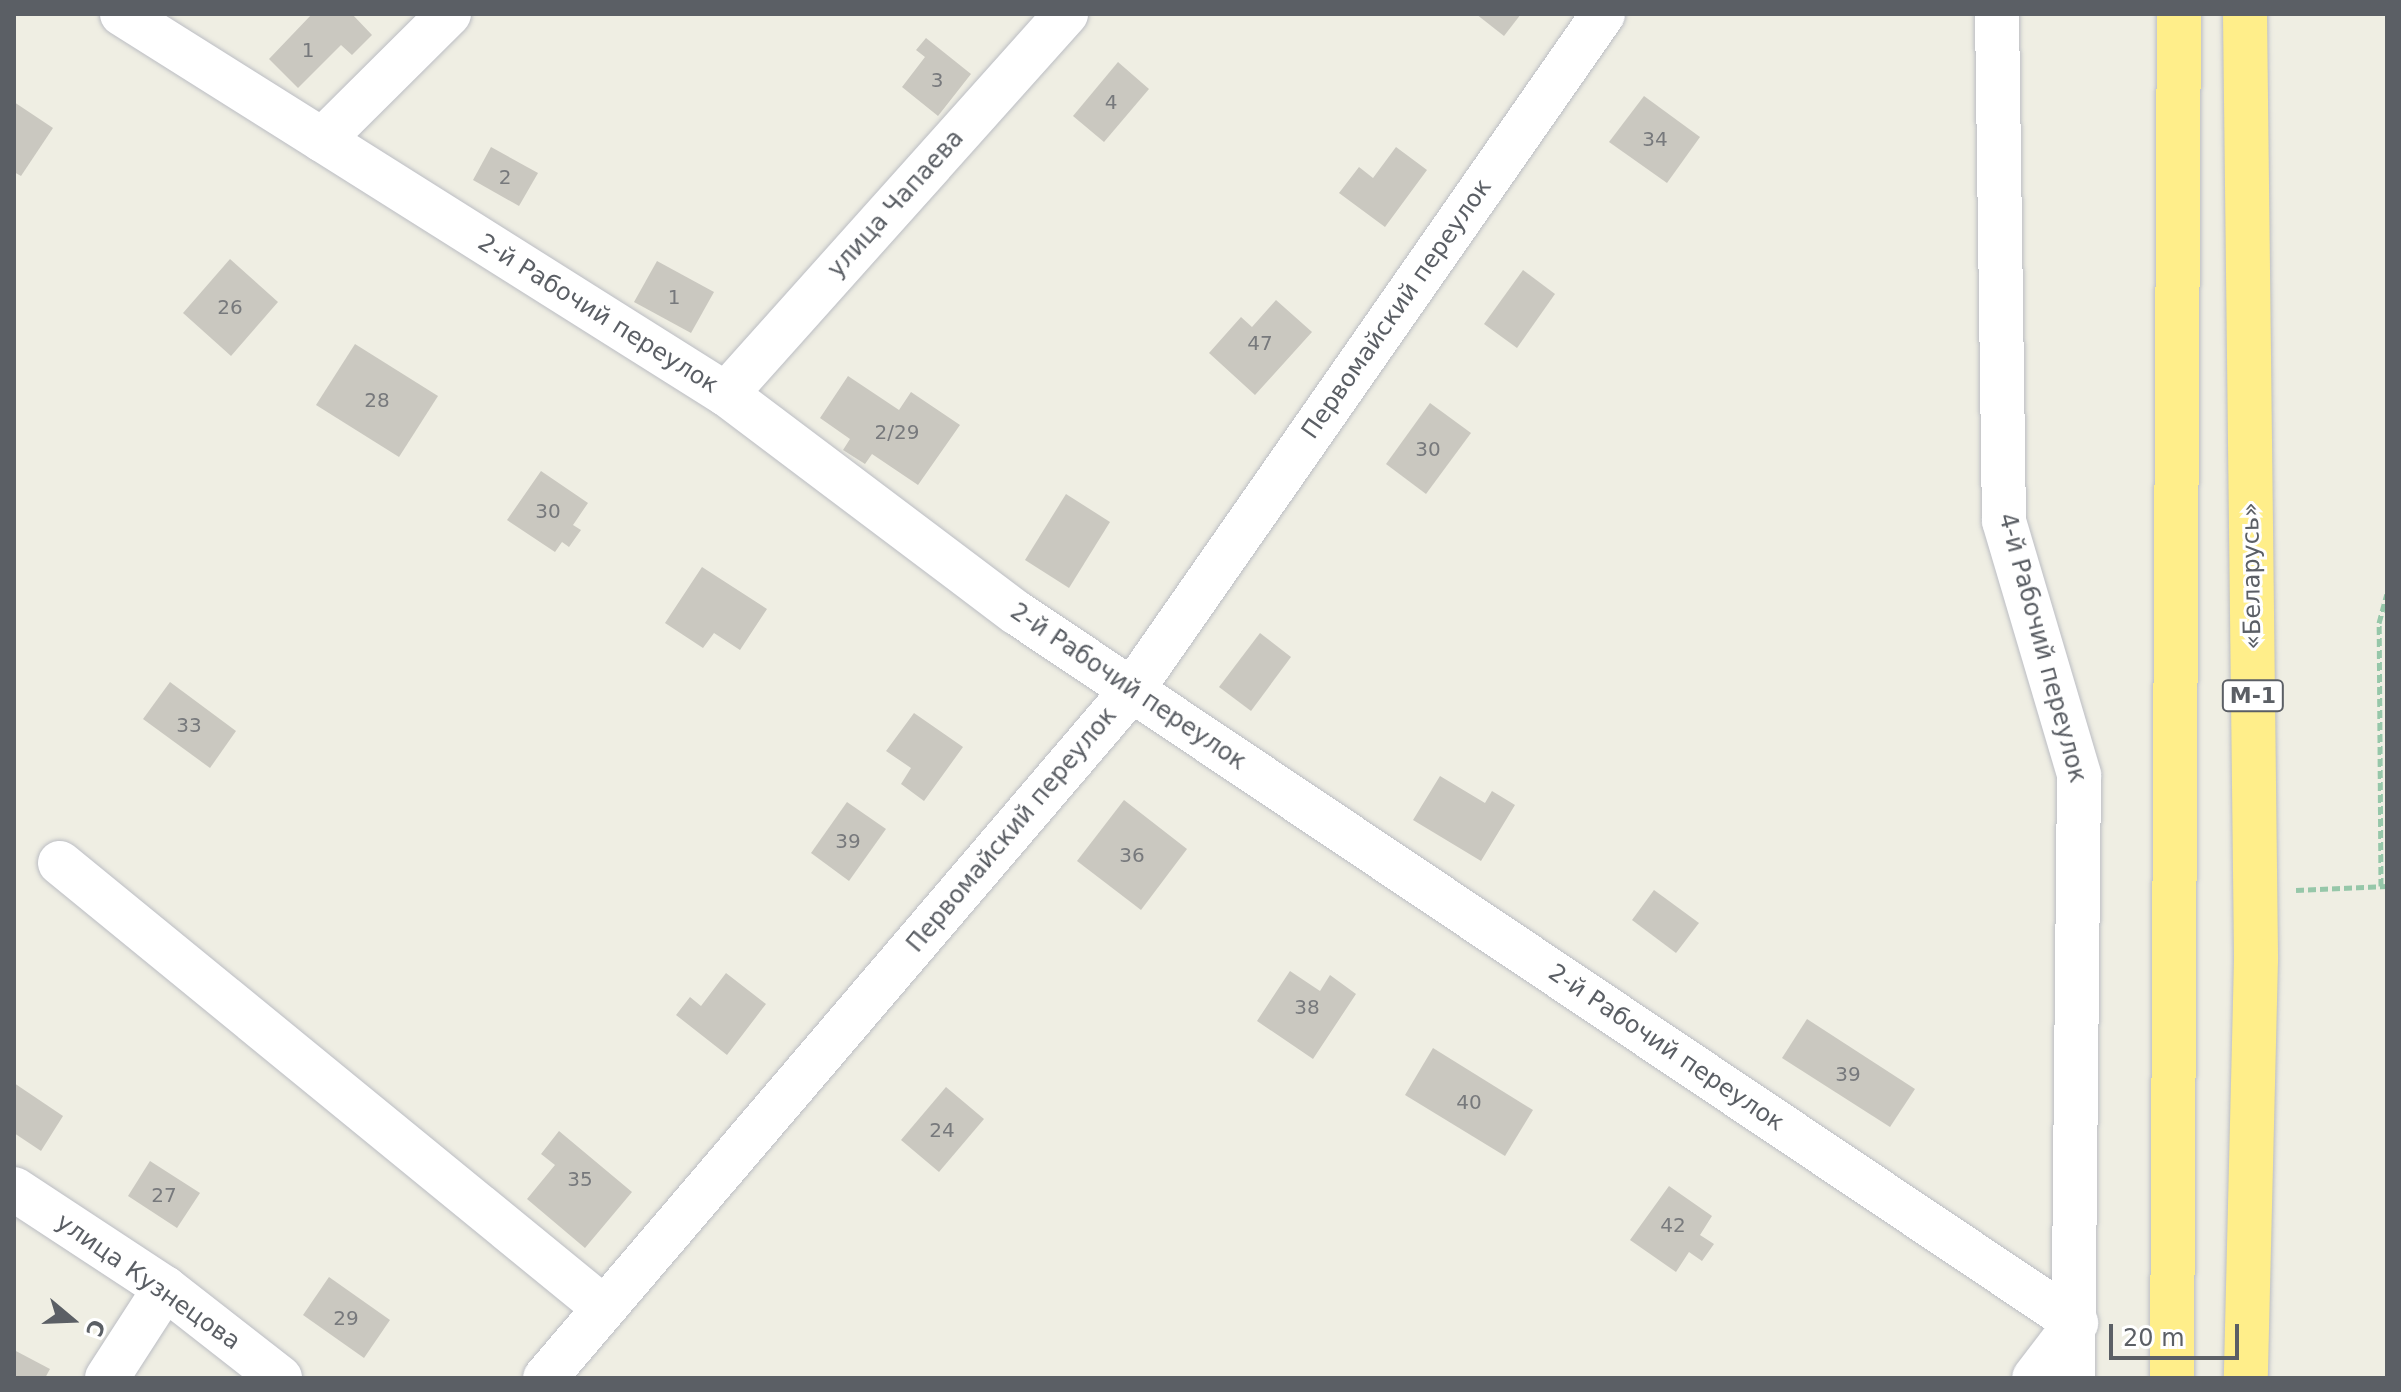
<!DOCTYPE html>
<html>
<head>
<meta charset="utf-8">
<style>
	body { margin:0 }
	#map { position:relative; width:2401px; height:1392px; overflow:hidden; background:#efeee3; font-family:"DejaVu Sans",sans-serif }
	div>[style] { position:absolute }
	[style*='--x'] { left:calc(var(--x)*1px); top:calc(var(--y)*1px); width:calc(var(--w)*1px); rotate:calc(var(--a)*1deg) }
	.building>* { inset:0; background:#cac8c0 }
	.path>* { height:5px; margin-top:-2.5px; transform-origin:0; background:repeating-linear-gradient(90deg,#96c7a9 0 8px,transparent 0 12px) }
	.roads { filter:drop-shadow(0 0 2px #bbbdc3) drop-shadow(0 0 2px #bbbdc3) }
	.street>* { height:44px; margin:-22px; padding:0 22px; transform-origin:22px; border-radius:22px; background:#fff }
	.highway>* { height:44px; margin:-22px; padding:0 22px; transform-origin:22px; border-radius:22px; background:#ffee8a }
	span { translate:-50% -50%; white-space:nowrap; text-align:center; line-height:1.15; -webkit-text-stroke:6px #fff; paint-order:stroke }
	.number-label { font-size:20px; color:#77797c }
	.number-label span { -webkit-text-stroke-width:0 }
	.shield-label span { padding:2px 6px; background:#fff; border:2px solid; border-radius:6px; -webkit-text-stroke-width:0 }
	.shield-label { font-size:22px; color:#5b5f65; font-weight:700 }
	.street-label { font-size:24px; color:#5b5f65 }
	.frame { position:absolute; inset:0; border:16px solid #5b5f65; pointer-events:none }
	.north { position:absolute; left:32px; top:1280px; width:80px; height:80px; -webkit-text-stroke:6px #fff; paint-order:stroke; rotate:109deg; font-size:22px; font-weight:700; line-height:32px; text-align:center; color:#5b5f65 }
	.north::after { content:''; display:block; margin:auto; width:28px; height:36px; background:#5b5f65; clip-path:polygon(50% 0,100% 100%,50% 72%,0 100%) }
	.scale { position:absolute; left:2109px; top:1324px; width:130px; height:36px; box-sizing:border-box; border:4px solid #5b5f65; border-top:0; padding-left:10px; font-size:24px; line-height:28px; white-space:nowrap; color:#5b5f65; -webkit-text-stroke:6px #fff; paint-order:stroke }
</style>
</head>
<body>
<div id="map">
	<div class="building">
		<div style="clip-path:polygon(312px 14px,352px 14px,372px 35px,352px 55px,341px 45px,298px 88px,269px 59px)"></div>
		<div style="clip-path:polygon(1476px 14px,1521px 14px,1504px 36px)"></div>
		<div style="clip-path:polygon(926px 38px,971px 74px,938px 116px,902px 87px,925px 57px,916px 50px)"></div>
		<div style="clip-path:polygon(1118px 62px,1149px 89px,1104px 142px,1073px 116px)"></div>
		<div style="clip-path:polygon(1644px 96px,1700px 137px,1667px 183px,1609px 142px)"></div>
		<div style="clip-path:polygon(14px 102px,53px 128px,21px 176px,14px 172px)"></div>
		<div style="clip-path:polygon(491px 147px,538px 173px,519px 206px,473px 180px)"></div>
		<div style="clip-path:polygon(1396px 147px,1427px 170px,1385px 227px,1339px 193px,1359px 167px,1373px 178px)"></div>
		<div style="clip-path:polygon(230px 259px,278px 302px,231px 356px,183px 313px)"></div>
		<div style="clip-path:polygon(657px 261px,714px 292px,691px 333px,634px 302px)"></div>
		<div style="clip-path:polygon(1523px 270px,1555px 294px,1517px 348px,1484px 324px)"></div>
		<div style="clip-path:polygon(1276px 300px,1312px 332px,1255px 395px,1209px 353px,1241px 317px,1252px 327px)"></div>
		<div style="clip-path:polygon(355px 344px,438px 396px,399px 457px,316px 405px)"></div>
		<div style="clip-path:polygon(848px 376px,899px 410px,911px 392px,960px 425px,918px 485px,872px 454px,865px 464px,843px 450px,850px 439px,820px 418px)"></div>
		<div style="clip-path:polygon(1430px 403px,1471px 433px,1426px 494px,1386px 464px)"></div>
		<div style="clip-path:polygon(541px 471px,588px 503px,573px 525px,581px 530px,569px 547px,562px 542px,555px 552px,507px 520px)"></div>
		<div style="clip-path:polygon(1066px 494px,1110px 522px,1069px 588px,1025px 560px)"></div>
		<div style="clip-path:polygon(702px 567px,767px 609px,740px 650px,714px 633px,703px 648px,665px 623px)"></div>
		<div style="clip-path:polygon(1260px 633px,1291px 657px,1251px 711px,1219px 687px)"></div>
		<div style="clip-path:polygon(170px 682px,236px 731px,210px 768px,143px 719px)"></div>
		<div style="clip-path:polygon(914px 713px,963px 747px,924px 801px,901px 784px,911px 768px,886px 751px)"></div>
		<div style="clip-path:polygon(1440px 776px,1485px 803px,1492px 791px,1515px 805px,1481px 861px,1413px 820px)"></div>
		<div style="clip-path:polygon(1124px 800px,1187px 849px,1141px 910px,1077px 861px)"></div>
		<div style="clip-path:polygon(847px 802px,886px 829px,849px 881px,811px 853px)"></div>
		<div style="clip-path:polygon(1654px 890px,1699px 923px,1676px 953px,1632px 920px)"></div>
		<div style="clip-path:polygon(1290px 971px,1320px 991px,1330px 975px,1356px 994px,1313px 1059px,1257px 1021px)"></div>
		<div style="clip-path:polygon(726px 973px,766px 1004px,727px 1055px,676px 1015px,690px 997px,701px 1006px)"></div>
		<div style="clip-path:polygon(1807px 1019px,1915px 1089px,1890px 1127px,1782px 1058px)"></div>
		<div style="clip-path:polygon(1433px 1048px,1533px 1110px,1505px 1156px,1405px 1095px)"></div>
		<div style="clip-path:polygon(14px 1083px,63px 1116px,41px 1151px,14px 1133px)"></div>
		<div style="clip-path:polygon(946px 1087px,984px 1119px,939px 1172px,901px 1140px)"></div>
		<div style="clip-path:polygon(559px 1131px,632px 1192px,585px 1248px,527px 1199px,555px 1165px,541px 1154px)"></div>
		<div style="clip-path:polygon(150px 1161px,200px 1193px,177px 1228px,128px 1196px)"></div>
		<div style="clip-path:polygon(1669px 1186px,1712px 1216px,1700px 1235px,1714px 1244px,1702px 1261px,1689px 1252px,1676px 1272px,1630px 1240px)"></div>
		<div style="clip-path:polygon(329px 1277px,390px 1320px,364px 1358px,303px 1315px)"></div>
		<div style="clip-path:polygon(14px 1350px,50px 1369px,45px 1378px,14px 1378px)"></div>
	</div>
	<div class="path">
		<div style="--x:2381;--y:886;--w:263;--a:-90.4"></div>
		<div style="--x:2379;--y:623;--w:30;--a:-75"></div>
		<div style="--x:2296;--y:890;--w:91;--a:-2.5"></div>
	</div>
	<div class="roads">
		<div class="street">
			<div style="--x:122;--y:14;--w:714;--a:32.18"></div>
			<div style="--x:726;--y:394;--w:364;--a:37"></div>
			<div style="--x:1017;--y:613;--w:1275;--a:33.84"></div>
			<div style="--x:2076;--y:1323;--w:69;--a:127.4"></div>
			<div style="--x:1997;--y:14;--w:507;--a:89.21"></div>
			<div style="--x:2004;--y:521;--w:265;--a:73.5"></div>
			<div style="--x:2079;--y:775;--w:603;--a:90.57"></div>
			<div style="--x:322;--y:140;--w:179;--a:-44.8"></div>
			<div style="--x:726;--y:394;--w:510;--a:-48.18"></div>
			<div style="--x:60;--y:863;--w:703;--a:39.28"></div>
			<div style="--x:14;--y:1189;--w:181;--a:33.3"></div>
			<div style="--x:165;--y:1288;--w:146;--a:38"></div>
			<div style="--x:107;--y:1378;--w:107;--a:-57.2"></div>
			<div style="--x:545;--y:1378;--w:904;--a:-49.53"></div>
			<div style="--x:1132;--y:690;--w:824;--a:-55.13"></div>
		</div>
		<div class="highway">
			<div style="--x:2245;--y:14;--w:946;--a:89.33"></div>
			<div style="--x:2256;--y:960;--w:418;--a:91.4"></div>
			<div style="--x:2172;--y:1378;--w:1364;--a:-89.71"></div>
		</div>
	</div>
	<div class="number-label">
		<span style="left:308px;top:50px">1</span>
		<span style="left:937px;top:80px">3</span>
		<span style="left:1111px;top:102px">4</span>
		<span style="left:1655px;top:139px">34</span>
		<span style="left:505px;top:177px">2</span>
		<span style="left:674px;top:297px">1</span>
		<span style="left:230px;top:307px">26</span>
		<span style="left:1260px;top:343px">47</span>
		<span style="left:377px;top:400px">28</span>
		<span style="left:897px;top:432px">2/29</span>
		<span style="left:1428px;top:449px">30</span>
		<span style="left:548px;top:511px">30</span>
		<span style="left:189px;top:725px">33</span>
		<span style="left:848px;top:841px">39</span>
		<span style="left:1132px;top:855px">36</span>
		<span style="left:1307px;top:1007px">38</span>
		<span style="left:1848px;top:1074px">39</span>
		<span style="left:1469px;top:1102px">40</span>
		<span style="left:942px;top:1130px">24</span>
		<span style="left:580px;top:1179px">35</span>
		<span style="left:164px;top:1195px">27</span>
		<span style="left:1673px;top:1225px">42</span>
		<span style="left:346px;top:1318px">29</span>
	</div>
	<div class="shield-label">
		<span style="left:2253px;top:696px">М-1</span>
	</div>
	<div class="street-label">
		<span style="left:896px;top:204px;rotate:-48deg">улица Чапаева</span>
		<span style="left:1397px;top:309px;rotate:-55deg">Первомайский переулок</span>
		<span style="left:598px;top:314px;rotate:32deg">2-й Рабочий переулок</span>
		<span style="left:2252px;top:576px;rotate:-91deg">«Беларусь»</span>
		<span style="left:2042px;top:648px;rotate:75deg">4-й Рабочий переулок</span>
		<span style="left:1128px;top:687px;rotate:34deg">2-й Рабочий переулок</span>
		<span style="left:1012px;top:830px;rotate:-50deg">Первомайский переулок</span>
		<span style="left:1666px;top:1048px;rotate:34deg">2-й Рабочий переулок</span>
		<span style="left:148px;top:1282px;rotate:35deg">улица Кузнецова</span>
	</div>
	<div class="frame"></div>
	<div class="north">С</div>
	<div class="scale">20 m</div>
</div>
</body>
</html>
